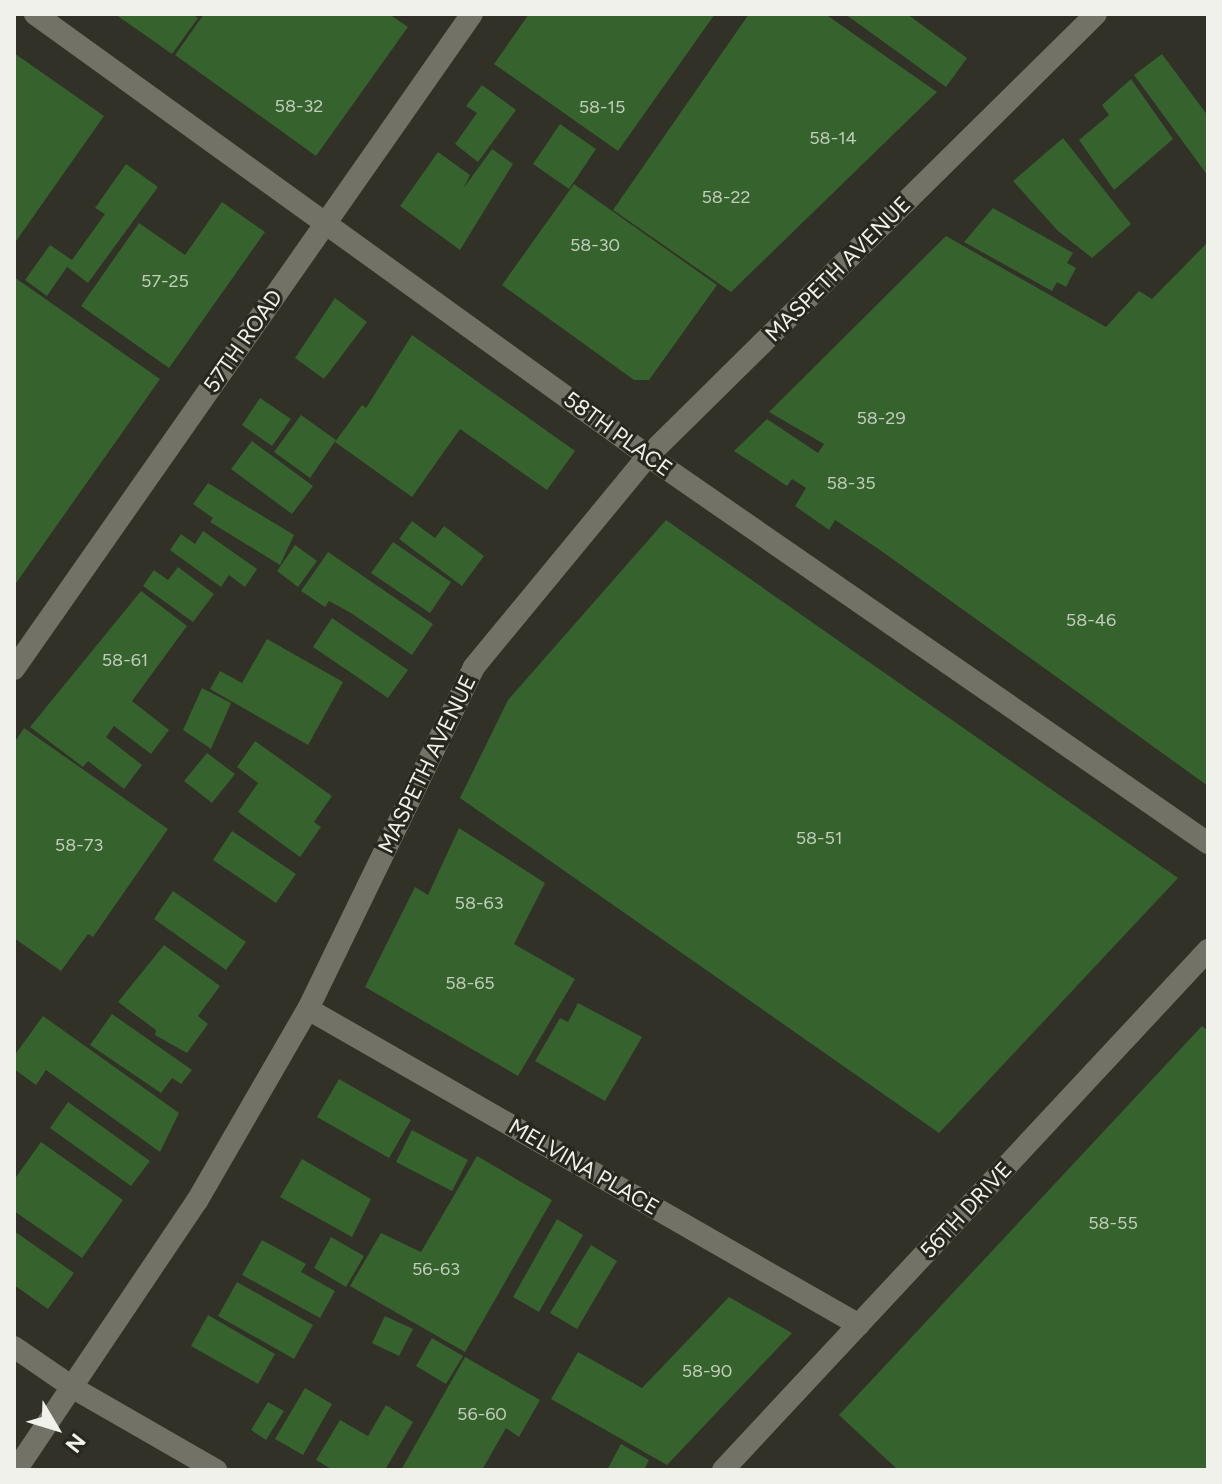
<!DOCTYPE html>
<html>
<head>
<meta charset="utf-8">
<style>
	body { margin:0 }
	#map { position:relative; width:1222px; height:1484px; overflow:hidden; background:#313127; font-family:Figtree,sans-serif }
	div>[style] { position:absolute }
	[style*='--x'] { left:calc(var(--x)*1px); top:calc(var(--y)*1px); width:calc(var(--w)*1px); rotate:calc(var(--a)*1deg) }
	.building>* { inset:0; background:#35622d }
	.minor>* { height:22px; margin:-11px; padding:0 11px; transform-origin:11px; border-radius:11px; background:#727267 }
	.tertiary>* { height:22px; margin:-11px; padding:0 11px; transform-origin:11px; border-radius:11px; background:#727267 }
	span { translate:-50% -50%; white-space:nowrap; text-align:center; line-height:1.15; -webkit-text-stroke:6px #27271e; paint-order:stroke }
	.number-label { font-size:18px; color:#c1cdbb }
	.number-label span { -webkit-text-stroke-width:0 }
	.street-label { font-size:22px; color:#f0f1ea }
	.frame { position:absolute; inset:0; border:16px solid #f0f1ea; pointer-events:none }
	.north { position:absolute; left:16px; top:1388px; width:80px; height:80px; -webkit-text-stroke:6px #27271e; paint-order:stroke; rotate:128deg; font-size:22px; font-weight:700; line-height:32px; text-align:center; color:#f0f1ea }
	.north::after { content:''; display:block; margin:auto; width:28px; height:36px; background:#f0f1ea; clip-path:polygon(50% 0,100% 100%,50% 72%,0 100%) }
</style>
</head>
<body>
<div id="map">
	<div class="building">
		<div style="clip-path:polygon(115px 14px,193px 14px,198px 18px,172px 54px)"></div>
		<div style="clip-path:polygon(204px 14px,389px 14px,408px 27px,316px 156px,175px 55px)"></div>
		<div style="clip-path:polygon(529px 14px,715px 14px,618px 151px,494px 64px)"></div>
		<div style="clip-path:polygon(749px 14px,825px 14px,937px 92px,731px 292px,613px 210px)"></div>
		<div style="clip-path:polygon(845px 14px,907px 14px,967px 58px,946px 87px)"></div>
		<div style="clip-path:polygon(14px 53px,104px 116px,14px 244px)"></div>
		<div style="clip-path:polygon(1162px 54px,1208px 116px,1208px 176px,1134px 75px)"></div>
		<div style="clip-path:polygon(1131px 79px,1173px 139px,1114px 190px,1079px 140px,1109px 115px,1102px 105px)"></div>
		<div style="clip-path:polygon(482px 85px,516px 110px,478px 162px,455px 144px,477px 113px,466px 106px)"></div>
		<div style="clip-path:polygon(560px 124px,596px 149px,569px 189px,533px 164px)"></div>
		<div style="clip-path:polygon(1063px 138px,1131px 224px,1092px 258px,1058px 231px,1013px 181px)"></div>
		<div style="clip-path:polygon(492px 149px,513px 164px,460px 250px,400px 206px,438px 152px,470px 175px,463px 189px)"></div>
		<div style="clip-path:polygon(126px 164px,158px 187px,88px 283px,67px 267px,47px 296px,25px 280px,50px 245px,72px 260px,105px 214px,95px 208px)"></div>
		<div style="clip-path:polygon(574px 184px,717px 285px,649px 380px,634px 380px,502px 285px)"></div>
		<div style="clip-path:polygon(222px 202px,265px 232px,169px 368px,81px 306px,139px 223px,185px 255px)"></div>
		<div style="clip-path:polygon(993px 208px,1073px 253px,1067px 263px,1076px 268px,1066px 287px,1057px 282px,1052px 291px,964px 242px)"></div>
		<div style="clip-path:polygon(946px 236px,1106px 327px,1139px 291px,1152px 299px,1208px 242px,1208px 786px,880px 550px,835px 520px,829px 530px,795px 506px,806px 488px,792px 479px,787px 486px,734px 451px,767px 419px,818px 453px,824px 444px,769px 412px)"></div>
		<div style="clip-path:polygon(14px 277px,160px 379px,14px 586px)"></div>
		<div style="clip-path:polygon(335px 298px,367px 322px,324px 379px,295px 358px)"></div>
		<div style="clip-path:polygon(412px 335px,575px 451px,547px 490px,460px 429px,412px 497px,335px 442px,362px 405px,366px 408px)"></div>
		<div style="clip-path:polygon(260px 398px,291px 419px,272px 446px,242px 425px)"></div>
		<div style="clip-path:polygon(301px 415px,336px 440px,310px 478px,274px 452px)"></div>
		<div style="clip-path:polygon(252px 441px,313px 486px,292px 514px,231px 469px)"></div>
		<div style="clip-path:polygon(208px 483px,294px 535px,280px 565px,210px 522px,213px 518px,193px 504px)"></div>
		<div style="clip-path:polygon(666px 520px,1178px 878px,939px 1133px,460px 798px,508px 700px)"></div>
		<div style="clip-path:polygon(412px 521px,435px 538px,444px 526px,484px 556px,462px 586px,399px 539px)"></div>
		<div style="clip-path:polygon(203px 531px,257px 569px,245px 587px,229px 575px,221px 587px,170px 550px,181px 534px,195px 544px)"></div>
		<div style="clip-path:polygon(393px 542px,451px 582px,430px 613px,371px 573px)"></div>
		<div style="clip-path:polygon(295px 545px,317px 561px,298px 587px,277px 571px)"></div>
		<div style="clip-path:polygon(328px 552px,433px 624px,412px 655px,351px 613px,329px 601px,325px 607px,301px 591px)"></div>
		<div style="clip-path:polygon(178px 567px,214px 594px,193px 622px,143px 586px,154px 570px,168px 580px)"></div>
		<div style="clip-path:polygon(141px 591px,187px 626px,132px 701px,169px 730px,151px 754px,114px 726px,106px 737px,142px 765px,124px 789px,88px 761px,83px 767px,30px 727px)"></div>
		<div style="clip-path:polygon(332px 618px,408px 670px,388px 698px,313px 647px)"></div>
		<div style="clip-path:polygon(267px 639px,343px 682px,308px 745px,210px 689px,220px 671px,242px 683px)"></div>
		<div style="clip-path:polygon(202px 688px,231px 703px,211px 749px,183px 730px)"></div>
		<div style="clip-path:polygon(24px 728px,168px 829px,93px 937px,88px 934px,61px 971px,14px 938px,14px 743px)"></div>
		<div style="clip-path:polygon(255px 741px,332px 796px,314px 822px,321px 827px,300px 857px,238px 812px,258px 783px,237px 767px)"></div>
		<div style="clip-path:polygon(207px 753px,235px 774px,212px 803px,184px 781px)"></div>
		<div style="clip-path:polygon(459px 828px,545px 883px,514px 944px,575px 979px,518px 1076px,365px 987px,415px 887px,428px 895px)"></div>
		<div style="clip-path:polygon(232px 831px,296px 874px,276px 903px,213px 860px)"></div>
		<div style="clip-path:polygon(173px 891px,246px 942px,226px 970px,154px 919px)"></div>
		<div style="clip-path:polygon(164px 945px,220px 986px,198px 1016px,208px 1024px,187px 1053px,155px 1035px,156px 1030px,118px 1002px)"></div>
		<div style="clip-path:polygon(578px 1003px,642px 1037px,605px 1101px,535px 1061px,560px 1018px,568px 1022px)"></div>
		<div style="clip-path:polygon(112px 1014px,192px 1070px,181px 1084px,172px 1078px,161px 1093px,90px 1045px)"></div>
		<div style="clip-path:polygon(43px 1016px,179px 1113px,160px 1152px,46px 1070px,36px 1085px,14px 1069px,14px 1056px)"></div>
		<div style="clip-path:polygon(1202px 1026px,1208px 1031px,1208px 1470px,898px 1470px,839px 1415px)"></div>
		<div style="clip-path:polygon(339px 1079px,411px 1120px,389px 1158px,317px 1117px)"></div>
		<div style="clip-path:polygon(68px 1102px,150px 1161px,131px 1186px,50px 1128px)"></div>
		<div style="clip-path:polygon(412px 1130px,468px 1160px,452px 1191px,396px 1162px)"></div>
		<div style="clip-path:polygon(41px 1142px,123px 1200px,82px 1258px,14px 1211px,14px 1180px)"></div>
		<div style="clip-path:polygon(477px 1156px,552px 1200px,465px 1352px,350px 1286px,381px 1233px,421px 1252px)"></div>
		<div style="clip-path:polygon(302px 1159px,371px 1199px,352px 1237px,280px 1197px)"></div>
		<div style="clip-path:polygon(557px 1219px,583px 1235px,539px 1312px,513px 1297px)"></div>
		<div style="clip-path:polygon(14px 1231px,74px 1273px,48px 1309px,14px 1285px)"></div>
		<div style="clip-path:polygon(331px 1237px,364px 1256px,346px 1287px,314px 1268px)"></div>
		<div style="clip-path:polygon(262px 1240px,306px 1264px,301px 1272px,335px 1291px,320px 1318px,242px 1275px)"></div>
		<div style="clip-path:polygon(591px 1245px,617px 1261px,577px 1329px,550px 1313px)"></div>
		<div style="clip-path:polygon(237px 1282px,313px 1325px,294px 1359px,218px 1316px)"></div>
		<div style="clip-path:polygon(729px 1297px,792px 1333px,667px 1465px,551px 1399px,578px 1352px,642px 1388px)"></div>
		<div style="clip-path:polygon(208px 1315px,275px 1354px,258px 1384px,191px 1346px)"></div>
		<div style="clip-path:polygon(385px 1316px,413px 1329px,399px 1356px,372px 1343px)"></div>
		<div style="clip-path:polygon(432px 1338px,463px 1356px,446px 1384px,416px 1366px)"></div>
		<div style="clip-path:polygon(465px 1357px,540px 1400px,519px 1437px,506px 1428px,482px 1470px,401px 1470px)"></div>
		<div style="clip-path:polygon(305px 1388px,332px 1404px,303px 1455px,275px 1439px)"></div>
		<div style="clip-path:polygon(268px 1402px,284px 1411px,266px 1440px,251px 1430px)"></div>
		<div style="clip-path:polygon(386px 1405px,413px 1422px,385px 1470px,333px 1470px,316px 1460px,340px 1420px,368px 1436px)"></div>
		<div style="clip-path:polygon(621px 1444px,649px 1460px,644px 1470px,607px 1470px)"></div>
	</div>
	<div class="minor">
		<div style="--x:35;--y:14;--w:756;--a:35.79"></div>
		<div style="--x:648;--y:456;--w:681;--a:34.65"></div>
		<div style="--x:14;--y:669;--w:799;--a:-55.04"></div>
		<div style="--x:308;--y:1009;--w:635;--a:29.83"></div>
		<div style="--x:14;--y:1347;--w:74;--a:34.5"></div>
		<div style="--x:723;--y:1470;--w:711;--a:-46.99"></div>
	</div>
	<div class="tertiary">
		<div style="--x:75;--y:1389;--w:163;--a:29.9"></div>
		<div style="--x:16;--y:1470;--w:324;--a:-56.1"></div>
		<div style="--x:197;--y:1201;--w:222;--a:-60"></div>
		<div style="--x:308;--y:1009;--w:380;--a:-64.1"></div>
		<div style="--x:474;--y:667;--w:273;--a:-50.5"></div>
		<div style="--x:648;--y:456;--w:629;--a:-44.61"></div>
	</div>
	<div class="number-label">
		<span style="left:299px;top:106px">58-32</span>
		<span style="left:602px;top:107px">58-15</span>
		<span style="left:833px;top:138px">58-14</span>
		<span style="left:726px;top:197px">58-22</span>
		<span style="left:595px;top:245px">58-30</span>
		<span style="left:165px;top:281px">57-25</span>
		<span style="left:881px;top:418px">58-29</span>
		<span style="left:851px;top:483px">58-35</span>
		<span style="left:1091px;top:620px">58-46</span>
		<span style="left:125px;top:660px">58-61</span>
		<span style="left:819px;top:838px">58-51</span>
		<span style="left:79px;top:845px">58-73</span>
		<span style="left:479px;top:903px">58-63</span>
		<span style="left:470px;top:983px">58-65</span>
		<span style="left:1113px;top:1223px">58-55</span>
		<span style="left:436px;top:1269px">56-63</span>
		<span style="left:707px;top:1371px">58-90</span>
		<span style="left:482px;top:1414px">56-60</span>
	</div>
	<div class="street-label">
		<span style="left:838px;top:269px;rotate:-45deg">MASPETH AVENUE</span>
		<span style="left:243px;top:341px;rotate:-55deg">57TH ROAD</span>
		<span style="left:618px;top:434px;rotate:36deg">58TH PLACE</span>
		<span style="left:427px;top:764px;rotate:-64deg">MASPETH AVENUE</span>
		<span style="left:584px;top:1167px;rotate:30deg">MELVINA PLACE</span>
		<span style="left:966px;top:1210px;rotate:-47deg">56TH DRIVE</span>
	</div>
	<div class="frame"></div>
	<div class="north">N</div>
</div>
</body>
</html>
